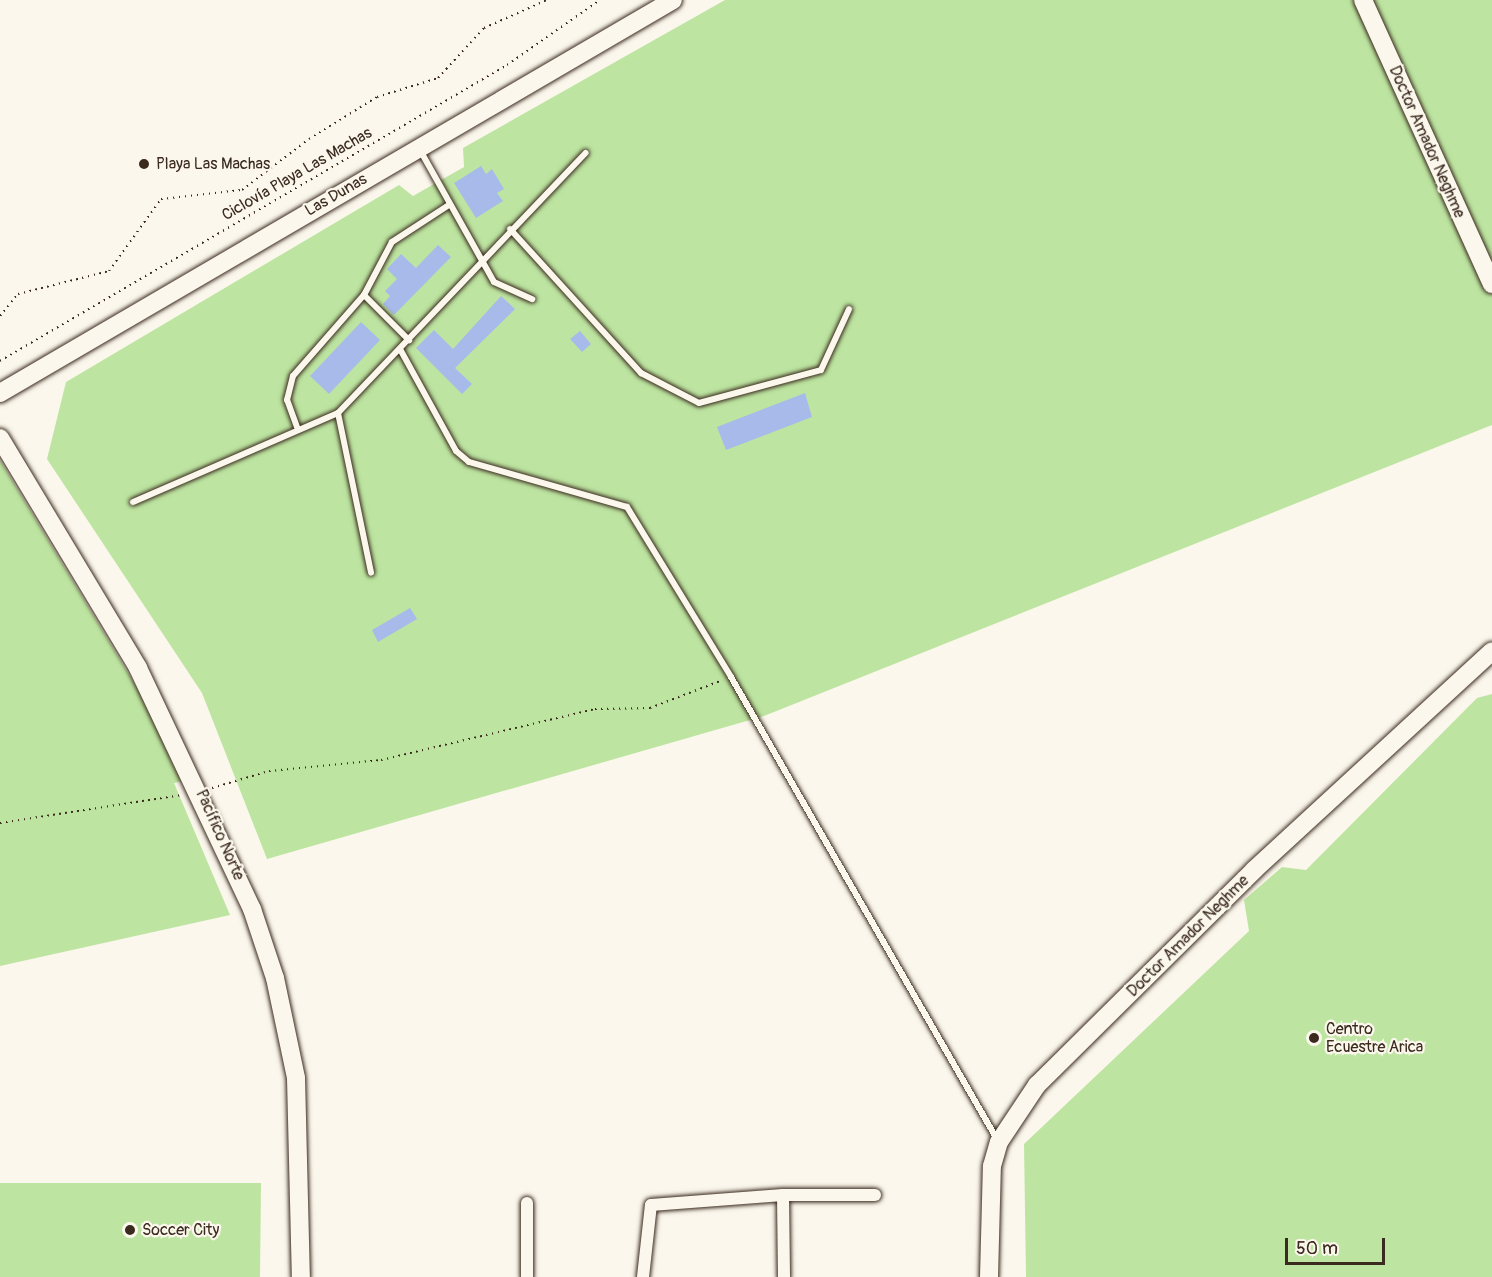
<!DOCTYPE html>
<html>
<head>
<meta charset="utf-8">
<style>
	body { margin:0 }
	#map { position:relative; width:1492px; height:1277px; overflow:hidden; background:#fbf7ec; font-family:Pangolin,sans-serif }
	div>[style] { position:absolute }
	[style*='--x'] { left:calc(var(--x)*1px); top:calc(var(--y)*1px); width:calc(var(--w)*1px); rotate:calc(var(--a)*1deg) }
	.green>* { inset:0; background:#bde5a1 }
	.building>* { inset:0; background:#a8bae9 }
	.path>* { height:2px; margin-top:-1px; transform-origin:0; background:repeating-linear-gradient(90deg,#3b2a1e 0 1.5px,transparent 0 6px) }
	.roads { filter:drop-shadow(0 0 2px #3b2a1e) drop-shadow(0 0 2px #3b2a1e) }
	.lane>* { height:6px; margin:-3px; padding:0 3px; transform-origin:3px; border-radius:3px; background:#fbf7ec }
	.street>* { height:12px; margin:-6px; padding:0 6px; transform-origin:6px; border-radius:6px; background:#fbf7ec }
	.secondary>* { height:18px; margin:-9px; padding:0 9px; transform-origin:9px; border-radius:9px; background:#fbf7ec }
	.dots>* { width:16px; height:16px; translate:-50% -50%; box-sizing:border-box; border:3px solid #fbf7ec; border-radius:50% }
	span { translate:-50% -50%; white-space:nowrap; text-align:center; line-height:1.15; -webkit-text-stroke:4.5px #fbf7ec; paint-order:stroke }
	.street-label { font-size:16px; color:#3b2a1e }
	.poi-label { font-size:16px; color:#3b2a1e }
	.left { translate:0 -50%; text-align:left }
	.scale { position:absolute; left:1285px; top:1238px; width:100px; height:27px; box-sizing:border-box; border:3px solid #3b2a1e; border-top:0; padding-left:8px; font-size:18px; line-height:21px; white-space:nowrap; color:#3b2a1e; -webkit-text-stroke:4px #fbf7ec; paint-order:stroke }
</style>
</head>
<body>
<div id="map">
	<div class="green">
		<div style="clip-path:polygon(725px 0,1492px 0,1492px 425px,764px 716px,267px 859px,202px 693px,47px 459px,66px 382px,399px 185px,413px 196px,464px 167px,463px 148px)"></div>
		<div style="clip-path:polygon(0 460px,187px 771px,184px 781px,174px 783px,230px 915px,0 966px)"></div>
		<div style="clip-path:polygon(1492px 694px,1492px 1277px,1026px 1277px,1024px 1144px,1249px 931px,1244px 900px,1282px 867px,1306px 870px,1477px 698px)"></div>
		<div style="clip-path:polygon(0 1183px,261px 1183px,260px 1277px,0 1277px)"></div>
	</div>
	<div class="building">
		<div style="clip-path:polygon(481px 166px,486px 174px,492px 169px,504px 189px,497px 193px,503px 201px,476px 218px,454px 183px)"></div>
		<div style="clip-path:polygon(438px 245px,451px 257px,394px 315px,383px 304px,390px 296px,385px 291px,397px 279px,387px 269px,401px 254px,416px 268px)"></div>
		<div style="clip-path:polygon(501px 296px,515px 309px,455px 368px,472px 384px,462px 394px,416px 348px,434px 330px,453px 349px)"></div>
		<div style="clip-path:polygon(361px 322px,380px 340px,329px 394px,310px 376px)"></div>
		<div style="clip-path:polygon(580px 331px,591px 344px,582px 352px,570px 339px)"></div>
		<div style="clip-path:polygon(805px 393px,812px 417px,726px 450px,717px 427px)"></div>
		<div style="clip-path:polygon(410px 608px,417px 619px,378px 642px,372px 630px)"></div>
	</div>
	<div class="path">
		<div style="--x:0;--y:316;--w:28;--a:-51"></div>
		<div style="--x:18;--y:294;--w:94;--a:-14.2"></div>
		<div style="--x:109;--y:271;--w:89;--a:-54.2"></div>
		<div style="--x:161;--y:199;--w:81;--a:-6.3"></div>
		<div style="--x:242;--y:190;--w:84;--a:-37.3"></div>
		<div style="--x:309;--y:139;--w:80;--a:-31.7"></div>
		<div style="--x:377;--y:97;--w:64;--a:-17.3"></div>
		<div style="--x:438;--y:78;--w:68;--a:-47.4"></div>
		<div style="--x:484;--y:28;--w:69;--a:-24"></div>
		<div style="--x:0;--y:361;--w:587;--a:-30.28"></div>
		<div style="--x:507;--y:65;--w:113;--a:-35"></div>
		<div style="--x:212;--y:788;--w:59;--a:-16.6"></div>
		<div style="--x:269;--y:771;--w:113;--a:-5.6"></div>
		<div style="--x:381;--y:760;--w:220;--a:-13.4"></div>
		<div style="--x:595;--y:709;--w:55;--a:-1"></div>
		<div style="--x:650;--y:708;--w:78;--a:-21"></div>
		<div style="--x:0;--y:823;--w:182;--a:-8.8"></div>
	</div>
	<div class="roads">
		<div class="lane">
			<div style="--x:420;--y:150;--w:151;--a:60.7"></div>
			<div style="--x:494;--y:282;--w:42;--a:24.1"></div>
			<div style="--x:510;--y:229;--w:195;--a:47.7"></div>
			<div style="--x:641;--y:373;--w:65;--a:27.3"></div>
			<div style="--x:699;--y:403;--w:126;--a:-15.1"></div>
			<div style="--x:821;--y:370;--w:67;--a:-65.3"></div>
			<div style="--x:364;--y:295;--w:64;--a:45"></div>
			<div style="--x:400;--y:349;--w:116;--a:61.2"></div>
			<div style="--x:456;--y:451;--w:17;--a:40"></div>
			<div style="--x:469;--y:462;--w:164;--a:15.9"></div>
			<div style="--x:627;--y:507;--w:199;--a:58.5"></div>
			<div style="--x:731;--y:677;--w:535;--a:60.08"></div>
			<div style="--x:338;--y:413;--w:163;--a:78.3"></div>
			<div style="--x:297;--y:427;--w:29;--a:-110"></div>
			<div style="--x:287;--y:400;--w:25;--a:-76"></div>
			<div style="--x:293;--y:376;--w:108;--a:-48.8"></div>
			<div style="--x:364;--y:295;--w:60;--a:-62.2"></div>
			<div style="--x:392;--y:242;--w:68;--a:-33"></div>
			<div style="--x:133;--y:502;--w:223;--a:-23.5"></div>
			<div style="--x:338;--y:413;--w:359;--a:-46.4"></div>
		</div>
		<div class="street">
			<div style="--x:783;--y:1195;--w:82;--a:89.3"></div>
			<div style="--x:527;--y:1203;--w:74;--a:90"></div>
			<div style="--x:643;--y:1277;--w:72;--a:-83.7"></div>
			<div style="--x:651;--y:1205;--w:132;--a:-4.3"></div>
			<div style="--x:783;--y:1195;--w:92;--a:0"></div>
		</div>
		<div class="secondary">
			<div style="--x:1363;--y:0;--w:312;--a:65.6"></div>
			<div style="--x:0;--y:393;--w:779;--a:-30.28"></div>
			<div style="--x:0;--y:438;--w:268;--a:59"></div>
			<div style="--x:138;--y:668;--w:267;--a:64.7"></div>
			<div style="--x:252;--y:909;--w:73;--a:71.6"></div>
			<div style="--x:275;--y:978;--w:102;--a:78.1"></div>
			<div style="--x:296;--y:1078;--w:199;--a:88.6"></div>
			<div style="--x:989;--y:1277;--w:111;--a:-88.5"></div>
			<div style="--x:992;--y:1166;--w:25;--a:-74"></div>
			<div style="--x:999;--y:1142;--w:69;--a:-56.3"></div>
			<div style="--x:1037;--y:1085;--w:305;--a:-44.7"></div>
			<div style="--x:1254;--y:870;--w:323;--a:-42.6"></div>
		</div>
	</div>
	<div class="dots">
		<div style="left:144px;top:164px;background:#3b2a1e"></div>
		<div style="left:1314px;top:1038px;background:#3b2a1e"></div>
		<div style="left:130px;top:1230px;background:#3b2a1e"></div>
	</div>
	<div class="street-label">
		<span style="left:1427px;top:142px;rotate:66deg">Doctor Amador Neghme</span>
		<span style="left:297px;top:174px;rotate:-30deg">Ciclovía Playa Las Machas</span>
		<span style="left:336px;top:195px;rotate:-30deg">Las Dunas</span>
		<span style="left:220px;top:835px;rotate:66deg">Pacífico Norte</span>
		<span style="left:1188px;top:936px;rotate:-45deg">Doctor Amador Neghme</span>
	</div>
	<div class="poi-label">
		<span class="left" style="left:156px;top:164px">Playa Las Machas</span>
		<span class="left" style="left:1326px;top:1038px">Centro<br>Ecuestre Arica</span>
		<span class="left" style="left:142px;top:1230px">Soccer City</span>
	</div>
	<div class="scale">50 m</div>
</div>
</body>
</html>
